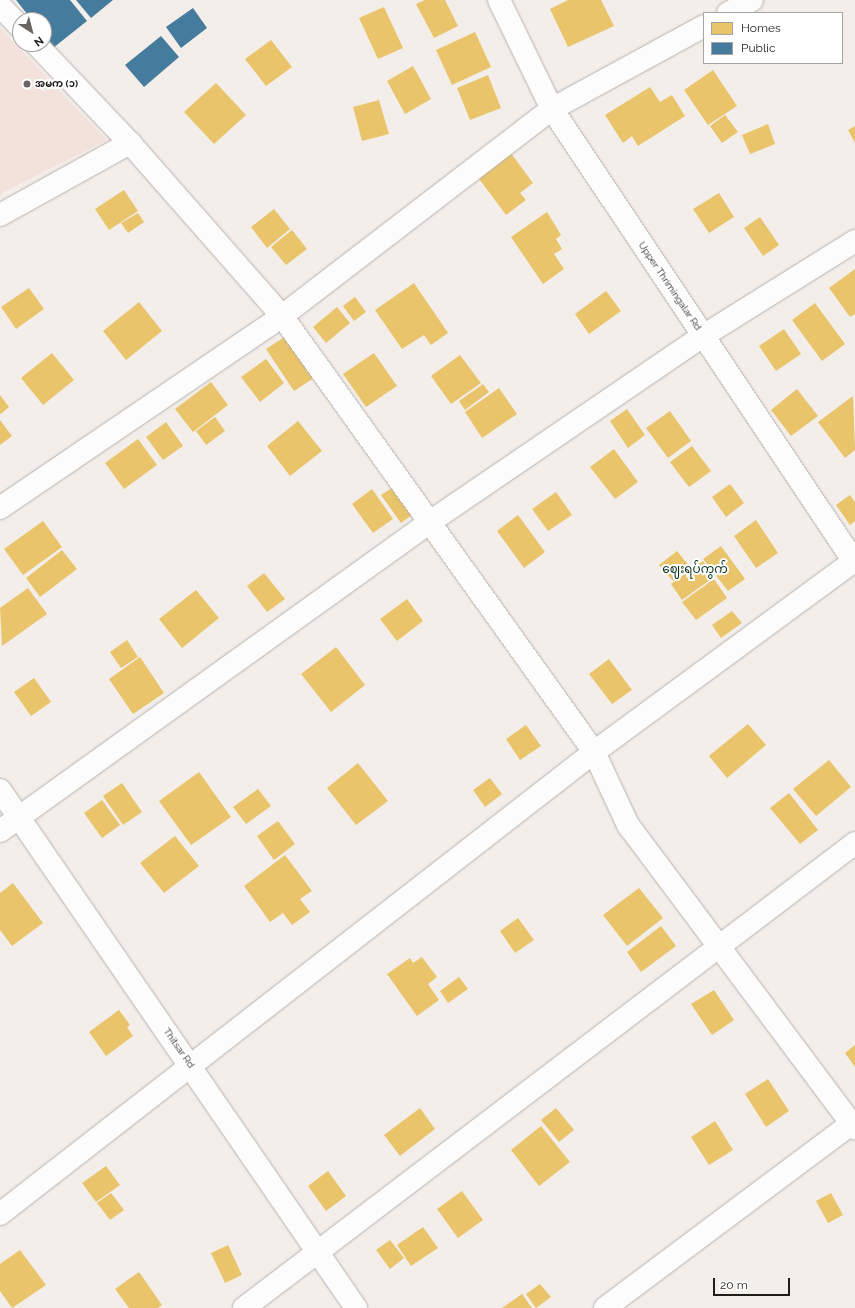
<!DOCTYPE html>
<html>
<head>
<meta charset="utf-8">
<style>
	body { margin:0 }
	#map { position:relative; width:855px; height:1308px; overflow:hidden; background:#f3eeea; font-family:Raleway,"Noto Sans Myanmar",sans-serif }
	div>[style] { position:absolute }
	[style*='--x'] { left:calc(var(--x)*1px); top:calc(var(--y)*1px); width:calc(var(--w)*1px); rotate:calc(var(--a)*1deg) }
	.education>* { inset:0; background:#f2e2db }
	.homes>* { inset:0; background:#e9c46a }
	.public>* { inset:0; background:#457b9d }
	.roads { filter:drop-shadow(0 0 1px #b6b3af) drop-shadow(0 0 1px #b6b3af) }
	.minor>* { height:22px; margin:-11px; padding:0 11px; transform-origin:11px; border-radius:11px; background:#fdfcfc }
	.dots>* { width:11px; height:11px; translate:-50% -50%; box-sizing:border-box; border:2px solid #fff; border-radius:50% }
	span { translate:-50% -50%; white-space:nowrap; text-align:center; line-height:1.15; -webkit-text-stroke:4px #fff; paint-order:stroke }
	.poi-label { font-size:10px; color:#1f1c19; font-weight:700 }
	.left { translate:0 -50%; text-align:left }
	.street-label { font-size:10px; color:#1f1c19 }
	.quarter-label { font-size:12px; color:#0a321d }
	.legend { position:absolute; left:703px; top:12px; width:140px; height:52px; box-sizing:border-box; background:#fff; border:1px solid #a5a4a3; margin:0; padding:5px 7px; list-style:none; font-size:12px; color:#1f1c19 }
	.legend li { display:flex; align-items:center; gap:8px; height:20px }
	.legend b { width:20px; border:1px solid #a5a4a3 }
	.north { position:absolute; left:12px; top:12px; width:40px; height:40px; box-sizing:border-box; background:#fff; border:1px solid #a5a4a3; border-radius:50%; rotate:144deg; font-size:11px; font-weight:700; line-height:16px; text-align:center; color:#1f1c19 }
	.north::after { content:''; display:block; margin:auto; width:14px; height:18px; background:#696662; clip-path:polygon(50% 0,100% 100%,50% 72%,0 100%) }
	.scale { position:absolute; left:713px; top:1278px; width:77px; height:18px; box-sizing:border-box; border:2px solid #1f1c19; border-top:0; padding-left:5px; font-size:12px; line-height:14px; white-space:nowrap; color:#1f1c19; -webkit-text-stroke:3px #fff; paint-order:stroke }
</style>
</head>
<body>
<div id="map">
	<div class="education">
		<div style="clip-path:polygon(0 28px,107px 140px,0 194px)"></div>
	</div>
	<div class="homes">
		<div style="clip-path:polygon(425px 0,445px 0,458px 26px,434px 38px,416px 4px)"></div>
		<div style="clip-path:polygon(568px 0,601px 0,614px 26px,568px 47px,550px 9px)"></div>
		<div style="clip-path:polygon(384px 7px,403px 48px,378px 59px,359px 18px)"></div>
		<div style="clip-path:polygon(475px 32px,491px 67px,452px 85px,436px 50px)"></div>
		<div style="clip-path:polygon(271px 40px,292px 67px,266px 86px,245px 59px)"></div>
		<div style="clip-path:polygon(413px 66px,431px 99px,405px 114px,387px 81px)"></div>
		<div style="clip-path:polygon(713px 70px,737px 106px,708px 125px,684px 90px)"></div>
		<div style="clip-path:polygon(488px 75px,501px 108px,470px 120px,457px 88px)"></div>
		<div style="clip-path:polygon(216px 83px,246px 115px,214px 144px,184px 112px)"></div>
		<div style="clip-path:polygon(650px 87px,660px 102px,672px 95px,685px 116px,638px 146px,632px 136px,623px 143px,605px 115px)"></div>
		<div style="clip-path:polygon(379px 100px,389px 134px,362px 141px,353px 107px)"></div>
		<div style="clip-path:polygon(725px 115px,738px 132px,722px 143px,710px 126px)"></div>
		<div style="clip-path:polygon(768px 124px,775px 144px,750px 154px,742px 135px)"></div>
		<div style="clip-path:polygon(855px 126px,855px 143px,848px 130px)"></div>
		<div style="clip-path:polygon(510px 152px,533px 183px,520px 193px,526px 200px,506px 215px,477px 176px)"></div>
		<div style="clip-path:polygon(124px 190px,138px 211px,109px 230px,95px 209px)"></div>
		<div style="clip-path:polygon(719px 193px,734px 217px,709px 233px,693px 209px)"></div>
		<div style="clip-path:polygon(274px 209px,290px 229px,267px 248px,251px 227px)"></div>
		<div style="clip-path:polygon(547px 212px,561px 235px,556px 239px,562px 249px,554px 254px,564px 269px,543px 284px,511px 237px)"></div>
		<div style="clip-path:polygon(138px 213px,144px 222px,128px 233px,121px 223px)"></div>
		<div style="clip-path:polygon(760px 217px,779px 245px,763px 256px,744px 228px)"></div>
		<div style="clip-path:polygon(292px 230px,307px 249px,286px 265px,271px 247px)"></div>
		<div style="clip-path:polygon(855px 269px,855px 314px,850px 317px,829px 288px)"></div>
		<div style="clip-path:polygon(414px 283px,448px 333px,431px 345px,424px 335px,402px 349px,375px 310px)"></div>
		<div style="clip-path:polygon(29px 288px,44px 309px,16px 329px,1px 307px)"></div>
		<div style="clip-path:polygon(606px 291px,621px 311px,589px 334px,575px 314px)"></div>
		<div style="clip-path:polygon(355px 297px,366px 312px,354px 321px,343px 306px)"></div>
		<div style="clip-path:polygon(139px 302px,162px 331px,126px 360px,103px 331px)"></div>
		<div style="clip-path:polygon(815px 303px,845px 344px,822px 361px,792px 320px)"></div>
		<div style="clip-path:polygon(337px 307px,350px 323px,326px 343px,313px 327px)"></div>
		<div style="clip-path:polygon(784px 329px,801px 354px,776px 371px,759px 346px)"></div>
		<div style="clip-path:polygon(289px 334px,317px 376px,294px 391px,266px 349px)"></div>
		<div style="clip-path:polygon(52px 353px,74px 380px,43px 405px,21px 378px)"></div>
		<div style="clip-path:polygon(374px 353px,397px 386px,366px 407px,343px 374px)"></div>
		<div style="clip-path:polygon(460px 355px,481px 383px,451px 404px,431px 376px)"></div>
		<div style="clip-path:polygon(266px 359px,284px 383px,260px 402px,241px 377px)"></div>
		<div style="clip-path:polygon(211px 382px,228px 405px,193px 432px,175px 409px)"></div>
		<div style="clip-path:polygon(483px 384px,489px 392px,465px 410px,459px 401px)"></div>
		<div style="clip-path:polygon(499px 388px,517px 414px,482px 438px,465px 412px)"></div>
		<div style="clip-path:polygon(797px 389px,818px 416px,791px 436px,771px 410px)"></div>
		<div style="clip-path:polygon(0 395px,9px 407px,1px 414px,0 413px)"></div>
		<div style="clip-path:polygon(853px 396px,855px 450px,845px 458px,818px 422px)"></div>
		<div style="clip-path:polygon(627px 409px,645px 435px,628px 448px,610px 421px)"></div>
		<div style="clip-path:polygon(670px 411px,691px 441px,668px 458px,646px 428px)"></div>
		<div style="clip-path:polygon(215px 417px,225px 431px,206px 445px,196px 431px)"></div>
		<div style="clip-path:polygon(0 420px,12px 436px,0 445px)"></div>
		<div style="clip-path:polygon(298px 421px,322px 451px,290px 476px,267px 446px)"></div>
		<div style="clip-path:polygon(166px 422px,183px 446px,163px 460px,146px 437px)"></div>
		<div style="clip-path:polygon(138px 439px,157px 465px,124px 489px,105px 463px)"></div>
		<div style="clip-path:polygon(692px 446px,711px 471px,689px 487px,670px 462px)"></div>
		<div style="clip-path:polygon(614px 449px,638px 482px,615px 499px,590px 467px)"></div>
		<div style="clip-path:polygon(730px 484px,744px 503px,726px 517px,712px 497px)"></div>
		<div style="clip-path:polygon(392px 488px,412px 515px,401px 523px,381px 495px)"></div>
		<div style="clip-path:polygon(372px 489px,393px 519px,373px 533px,352px 504px)"></div>
		<div style="clip-path:polygon(556px 492px,572px 515px,548px 531px,532px 509px)"></div>
		<div style="clip-path:polygon(850px 495px,855px 502px,855px 521px,850px 525px,836px 505px)"></div>
		<div style="clip-path:polygon(518px 515px,545px 552px,524px 568px,497px 531px)"></div>
		<div style="clip-path:polygon(756px 520px,778px 553px,756px 568px,734px 536px)"></div>
		<div style="clip-path:polygon(43px 521px,62px 547px,23px 575px,4px 549px)"></div>
		<div style="clip-path:polygon(721px 546px,745px 579px,728px 591px,703px 559px)"></div>
		<div style="clip-path:polygon(62px 550px,77px 569px,40px 597px,26px 578px)"></div>
		<div style="clip-path:polygon(677px 551px,690px 567px,673px 581px,659px 565px)"></div>
		<div style="clip-path:polygon(703px 561px,714px 577px,682px 600px,671px 584px)"></div>
		<div style="clip-path:polygon(264px 573px,285px 599px,267px 612px,247px 586px)"></div>
		<div style="clip-path:polygon(714px 579px,727px 598px,696px 620px,682px 602px)"></div>
		<div style="clip-path:polygon(28px 588px,47px 614px,2px 646px,0 608px)"></div>
		<div style="clip-path:polygon(196px 590px,219px 618px,182px 648px,159px 619px)"></div>
		<div style="clip-path:polygon(407px 599px,423px 621px,397px 641px,380px 619px)"></div>
		<div style="clip-path:polygon(732px 611px,742px 623px,721px 638px,712px 625px)"></div>
		<div style="clip-path:polygon(127px 640px,138px 657px,121px 668px,110px 652px)"></div>
		<div style="clip-path:polygon(336px 647px,365px 685px,331px 712px,301px 674px)"></div>
		<div style="clip-path:polygon(140px 657px,164px 693px,133px 714px,109px 679px)"></div>
		<div style="clip-path:polygon(609px 659px,632px 690px,612px 704px,589px 674px)"></div>
		<div style="clip-path:polygon(34px 678px,51px 702px,31px 716px,14px 692px)"></div>
		<div style="clip-path:polygon(748px 724px,766px 745px,727px 778px,709px 756px)"></div>
		<div style="clip-path:polygon(526px 725px,541px 746px,520px 760px,506px 739px)"></div>
		<div style="clip-path:polygon(829px 760px,851px 787px,816px 816px,793px 789px)"></div>
		<div style="clip-path:polygon(358px 763px,388px 801px,356px 825px,327px 788px)"></div>
		<div style="clip-path:polygon(199px 772px,231px 817px,191px 845px,159px 801px)"></div>
		<div style="clip-path:polygon(490px 778px,502px 794px,485px 807px,473px 790px)"></div>
		<div style="clip-path:polygon(122px 783px,142px 812px,123px 825px,103px 796px)"></div>
		<div style="clip-path:polygon(258px 789px,271px 806px,246px 824px,233px 807px)"></div>
		<div style="clip-path:polygon(789px 793px,818px 830px,800px 844px,770px 808px)"></div>
		<div style="clip-path:polygon(102px 800px,120px 825px,102px 838px,84px 813px)"></div>
		<div style="clip-path:polygon(278px 821px,295px 844px,274px 860px,257px 836px)"></div>
		<div style="clip-path:polygon(175px 836px,199px 866px,164px 893px,140px 863px)"></div>
		<div style="clip-path:polygon(285px 855px,312px 891px,300px 899px,310px 912px,292px 925px,283px 913px,270px 922px,244px 886px)"></div>
		<div style="clip-path:polygon(13px 883px,43px 923px,12px 946px,0 930px,0 893px)"></div>
		<div style="clip-path:polygon(639px 888px,663px 918px,627px 946px,603px 915px)"></div>
		<div style="clip-path:polygon(518px 918px,534px 940px,515px 953px,500px 931px)"></div>
		<div style="clip-path:polygon(661px 926px,676px 946px,641px 972px,627px 952px)"></div>
		<div style="clip-path:polygon(422px 957px,437px 977px,428px 984px,439px 1000px,417px 1016px,387px 974px,410px 958px,413px 963px)"></div>
		<div style="clip-path:polygon(459px 977px,468px 989px,448px 1003px,440px 991px)"></div>
		<div style="clip-path:polygon(714px 990px,734px 1020px,712px 1035px,691px 1004px)"></div>
		<div style="clip-path:polygon(119px 1010px,130px 1025px,127px 1027px,133px 1036px,106px 1056px,89px 1032px)"></div>
		<div style="clip-path:polygon(855px 1045px,855px 1067px,845px 1053px)"></div>
		<div style="clip-path:polygon(768px 1079px,789px 1111px,766px 1127px,745px 1094px)"></div>
		<div style="clip-path:polygon(420px 1108px,435px 1129px,400px 1156px,384px 1135px)"></div>
		<div style="clip-path:polygon(556px 1108px,574px 1130px,559px 1142px,541px 1120px)"></div>
		<div style="clip-path:polygon(715px 1121px,733px 1150px,709px 1165px,691px 1137px)"></div>
		<div style="clip-path:polygon(541px 1126px,570px 1162px,539px 1186px,511px 1150px)"></div>
		<div style="clip-path:polygon(106px 1166px,120px 1185px,96px 1202px,82px 1183px)"></div>
		<div style="clip-path:polygon(328px 1171px,346px 1196px,326px 1211px,308px 1186px)"></div>
		<div style="clip-path:polygon(462px 1191px,483px 1220px,458px 1238px,437px 1209px)"></div>
		<div style="clip-path:polygon(111px 1193px,124px 1210px,110px 1220px,97px 1203px)"></div>
		<div style="clip-path:polygon(831px 1193px,843px 1215px,828px 1223px,816px 1201px)"></div>
		<div style="clip-path:polygon(423px 1227px,438px 1248px,411px 1266px,397px 1245px)"></div>
		<div style="clip-path:polygon(390px 1240px,404px 1258px,390px 1269px,376px 1250px)"></div>
		<div style="clip-path:polygon(228px 1245px,242px 1275px,225px 1283px,211px 1253px)"></div>
		<div style="clip-path:polygon(20px 1250px,46px 1285px,12px 1308px,0 1291px,0 1264px)"></div>
		<div style="clip-path:polygon(139px 1272px,162px 1305px,158px 1308px,129px 1308px,115px 1289px)"></div>
		<div style="clip-path:polygon(540px 1284px,551px 1297px,536px 1308px,526px 1294px)"></div>
		<div style="clip-path:polygon(522px 1294px,532px 1308px,502px 1308px)"></div>
	</div>
	<div class="public">
		<div style="clip-path:polygon(16px 0,70px 0,87px 21px,53px 48px,44px 36px,44px 20px,32px 20px)"></div>
		<div style="clip-path:polygon(76px 0,113px 0,91px 18px)"></div>
		<div style="clip-path:polygon(193px 8px,207px 28px,181px 48px,166px 27px)"></div>
		<div style="clip-path:polygon(161px 36px,179px 57px,144px 87px,125px 65px)"></div>
	</div>
	<div class="roads">
		<div class="minor">
			<div style="--x:499;--y:0;--w:121;--a:64.1"></div>
			<div style="--x:552;--y:109;--w:546;--a:56.28"></div>
			<div style="--x:0;--y:6;--w:29;--a:46"></div>
			<div style="--x:728;--y:13;--w:27;--a:-28"></div>
			<div style="--x:36;--y:44;--w:137;--a:46.5"></div>
			<div style="--x:130;--y:143;--w:230;--a:48.7"></div>
			<div style="--x:282;--y:316;--w:536;--a:54.41"></div>
			<div style="--x:594;--y:752;--w:81;--a:65"></div>
			<div style="--x:628;--y:825;--w:379;--a:53.2"></div>
			<div style="--x:0;--y:215;--w:149;--a:-29"></div>
			<div style="--x:0;--y:508;--w:341;--a:-34.2"></div>
			<div style="--x:282;--y:316;--w:340;--a:-37.5"></div>
			<div style="--x:552;--y:109;--w:173;--a:-28.6"></div>
			<div style="--x:0;--y:790;--w:629;--a:55.5"></div>
			<div style="--x:0;--y:831;--w:530;--a:-35.7"></div>
			<div style="--x:430;--y:522;--w:330;--a:-34.3"></div>
			<div style="--x:703;--y:336;--w:179;--a:-32"></div>
			<div style="--x:0;--y:1214;--w:753;--a:-37.87"></div>
			<div style="--x:594;--y:752;--w:324;--a:-36.3"></div>
			<div style="--x:244;--y:1308;--w:768;--a:-37.27"></div>
			<div style="--x:605;--y:1308;--w:312;--a:-36.8"></div>
		</div>
	</div>
	<div class="dots">
		<div style="left:27px;top:84px;background:#696662"></div>
	</div>
	<div class="poi-label">
		<span class="left" style="left:35px;top:84px">အမက (၁)</span>
	</div>
	<div class="street-label">
		<span style="left:670px;top:286px;rotate:56deg">Upper Thrimingalar Rd</span>
		<span style="left:179px;top:1048px;rotate:55deg">Thitsar Rd</span>
	</div>
	<div class="quarter-label">
		<span style="left:695px;top:570px">ဈေးရပ်ကွက်</span>
	</div>
	<ul class="legend">
	<li><b style="height:11px;background:#e9c46a"></b>Homes</li>
	<li><b style="height:11px;background:#457b9d"></b>Public</li>
	</ul>
	<div class="north">N</div>
	<div class="scale">20 m</div>
</div>
</body>
</html>
